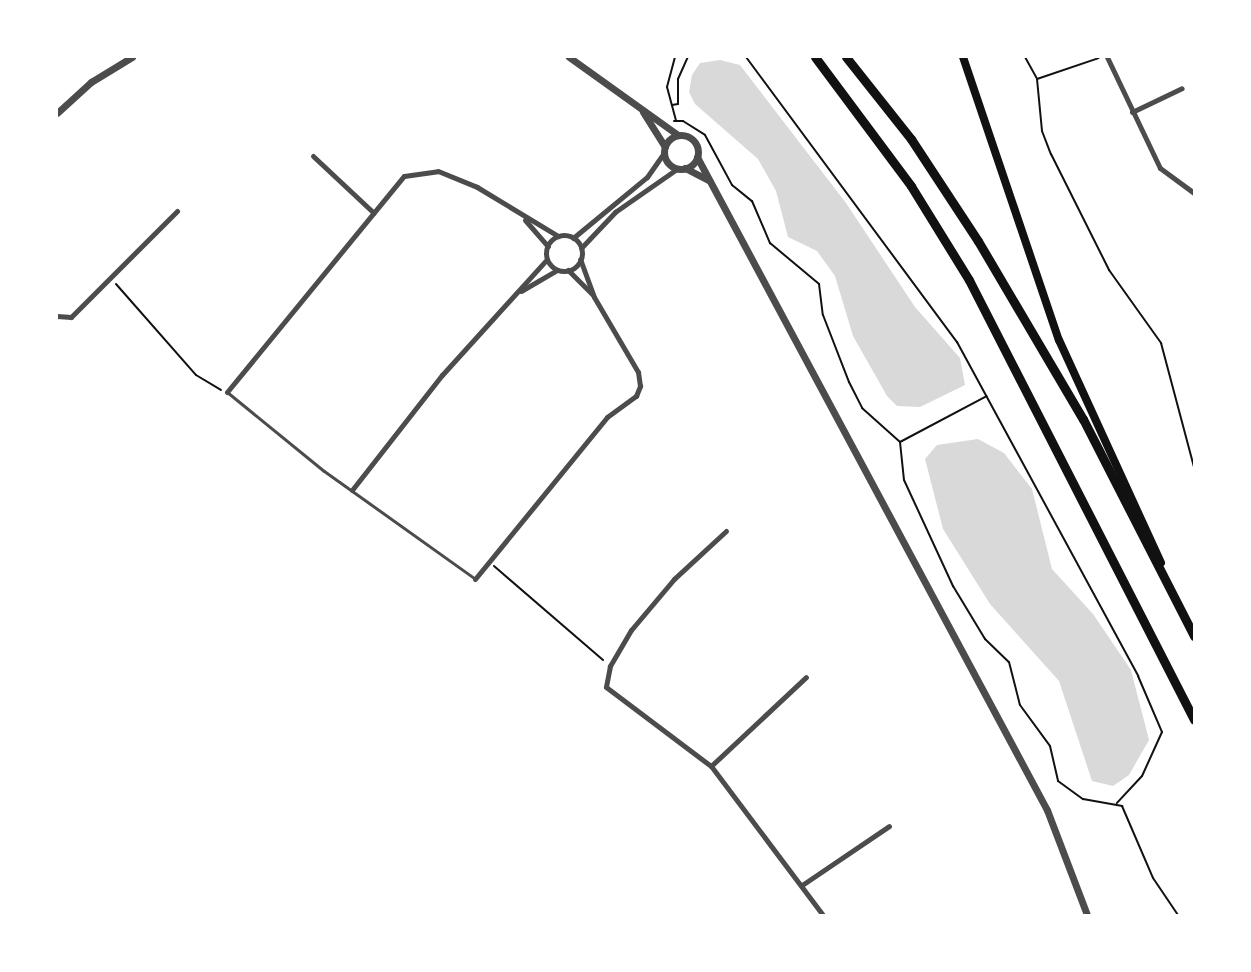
<!DOCTYPE html>
<html>
<head>
<meta charset="utf-8">
<style>
	body { margin:0 }
	#map { position:relative; width:1251px; height:972px; overflow:hidden; background:#fff; font-family:"Alegreya Sans",sans-serif }
	div>[style] { position:absolute }
	[style*='--x'] { left:calc(var(--x)*1px); top:calc(var(--y)*1px); width:calc(var(--w)*1px); rotate:calc(var(--a)*1deg) }
	.water>* { inset:0; background:#d9d9d9 }
	.path>* { height:2px; margin:-1px; padding:0 1px; transform-origin:1px; border-radius:1px; background:#111 }
	.service>* { height:3px; margin:-1.5px; padding:0 1.5px; transform-origin:1.5px; border-radius:1.5px; background:#4c4c4c }
	.minor>* { height:5px; margin:-2.5px; padding:0 2.5px; transform-origin:2.5px; border-radius:2.5px; background:#4c4c4c }
	.minor>.ring { margin:-2.5px; padding:0; box-sizing:content-box; background:none; border:5px solid #4c4c4c; border-radius:50% }
	.tertiary>* { height:7px; margin:-3.5px; padding:0 3.5px; transform-origin:3.5px; border-radius:3.5px; background:#4c4c4c }
	.tertiary>.ring { margin:-3.5px; padding:0; box-sizing:content-box; background:none; border:7px solid #4c4c4c; border-radius:50% }
	.secondary>* { height:8px; margin:-4px; padding:0 4px; transform-origin:4px; border-radius:4px; background:#111 }
	.trunk>* { height:9px; margin:-4.5px; padding:0 4.5px; transform-origin:4.5px; border-radius:4.5px; background:#111 }
	span { translate:-50% -50%; white-space:nowrap; text-align:center; line-height:1.15; -webkit-text-stroke:4.5px #fff; paint-order:stroke }
	.frame { position:absolute; inset:0; border:58px solid #fff; pointer-events:none }
</style>
</head>
<body>
<div id="map">
	<div class="water">
		<div style="clip-path:polygon(720px 60px,740px 65px,846px 203px,915px 307px,960px 358px,965px 385px,920px 407px,897px 406px,887px 396px,853px 336px,835px 276px,817px 251px,788px 237px,776px 191px,758px 159px,695px 104px,689px 92px,692px 75px,700px 63px)"></div>
		<div style="clip-path:polygon(978px 439px,1004px 453px,1032px 489px,1052px 569px,1093px 614px,1131px 670px,1149px 740px,1129px 775px,1113px 786px,1092px 781px,1059px 681px,990px 604px,943px 529px,925px 459px,937px 445px)"></div>
	</div>
	<div class="path">
		<div style="--x:675;--y:57;--w:31;--a:105"></div>
		<div style="--x:667;--y:87;--w:34;--a:75"></div>
		<div style="--x:746;--y:57;--w:355;--a:53.5"></div>
		<div style="--x:957;--y:342;--w:380;--a:61.5"></div>
		<div style="--x:1138;--y:676;--w:61;--a:66.8"></div>
		<div style="--x:1162;--y:732;--w:48;--a:114.4"></div>
		<div style="--x:1142;--y:776;--w:37;--a:133"></div>
		<div style="--x:1025;--y:57;--w:25;--a:61"></div>
		<div style="--x:1037;--y:79;--w:52;--a:84.5"></div>
		<div style="--x:1042;--y:131;--w:25;--a:69"></div>
		<div style="--x:1051;--y:154;--w:130;--a:63.4"></div>
		<div style="--x:1109;--y:270;--w:90;--a:54.5"></div>
		<div style="--x:1161;--y:343;--w:128;--a:75.1"></div>
		<div style="--x:1037;--y:79;--w:65;--a:-18.7"></div>
		<div style="--x:672;--y:105;--w:6;--a:-9"></div>
		<div style="--x:678;--y:104;--w:25;--a:-90"></div>
		<div style="--x:678;--y:79;--w:24;--a:-66"></div>
		<div style="--x:674;--y:121;--w:9;--a:0"></div>
		<div style="--x:683;--y:121;--w:26;--a:32"></div>
		<div style="--x:705;--y:135;--w:57;--a:61.6"></div>
		<div style="--x:732;--y:185;--w:26;--a:39"></div>
		<div style="--x:752;--y:201;--w:46;--a:66.8"></div>
		<div style="--x:770;--y:243;--w:64;--a:39.9"></div>
		<div style="--x:819;--y:284;--w:31;--a:83"></div>
		<div style="--x:823;--y:315;--w:72;--a:68.8"></div>
		<div style="--x:849;--y:382;--w:29;--a:63"></div>
		<div style="--x:862;--y:408;--w:51;--a:41.8"></div>
		<div style="--x:900;--y:442;--w:38;--a:84"></div>
		<div style="--x:904;--y:480;--w:117;--a:65.2"></div>
		<div style="--x:953;--y:586;--w:62;--a:58.9"></div>
		<div style="--x:985;--y:639;--w:33;--a:44"></div>
		<div style="--x:1009;--y:662;--w:44;--a:75.7"></div>
		<div style="--x:1020;--y:705;--w:51;--a:53.8"></div>
		<div style="--x:1050;--y:746;--w:36;--a:77"></div>
		<div style="--x:1058;--y:781;--w:31;--a:36"></div>
		<div style="--x:1083;--y:799;--w:40;--a:10"></div>
		<div style="--x:1122;--y:806;--w:78;--a:66.7"></div>
		<div style="--x:1153;--y:878;--w:45;--a:56"></div>
		<div style="--x:116;--y:284;--w:121;--a:48.7"></div>
		<div style="--x:196;--y:375;--w:29;--a:31"></div>
		<div style="--x:900;--y:442;--w:98;--a:-27.9"></div>
		<div style="--x:494;--y:566;--w:144;--a:40.8"></div>
	</div>
	<div class="service">
		<div style="--x:227;--y:392;--w:125;--a:39.2"></div>
		<div style="--x:324;--y:471;--w:184;--a:35.5"></div>
	</div>
	<div class="minor">
		<div style="--x:1107;--y:57;--w:123;--a:64.5"></div>
		<div style="--x:1160;--y:168;--w:42;--a:36.3"></div>
		<div style="--x:1132;--y:112;--w:55;--a:-25.6"></div>
		<div style="--x:313;--y:156;--w:83;--a:43.1"></div>
		<div style="--x:525;--y:220;--w:35;--a:49"></div>
		<div class="ring" style="left:546px;top:235px;width:31px;height:31px"></div>
		<div style="--x:573;--y:238;--w:96;--a:-39.5"></div>
		<div style="--x:647;--y:177;--w:29;--a:-55"></div>
		<div style="--x:581;--y:248;--w:50;--a:-46.6"></div>
		<div style="--x:615;--y:212;--w:77;--a:-34.9"></div>
		<div style="--x:568;--y:270;--w:35;--a:45"></div>
		<div style="--x:521;--y:291;--w:42;--a:-30.3"></div>
		<div style="--x:57;--y:316;--w:14;--a:4"></div>
		<div style="--x:71;--y:317;--w:150;--a:-45"></div>
		<div style="--x:227;--y:392;--w:279;--a:-50.7"></div>
		<div style="--x:404;--y:176;--w:34;--a:-8"></div>
		<div style="--x:438;--y:171;--w:42;--a:22.3"></div>
		<div style="--x:477;--y:187;--w:95;--a:31.2"></div>
		<div style="--x:352;--y:490;--w:146;--a:-52"></div>
		<div style="--x:442;--y:375;--w:156;--a:-47.8"></div>
		<div style="--x:726;--y:531;--w:71;--a:137.3"></div>
		<div style="--x:674;--y:579;--w:67;--a:130.1"></div>
		<div style="--x:631;--y:630;--w:42;--a:120.3"></div>
		<div style="--x:610;--y:666;--w:21;--a:101"></div>
		<div style="--x:606;--y:687;--w:131;--a:37"></div>
		<div style="--x:711;--y:766;--w:186;--a:53.1"></div>
		<div style="--x:475;--y:579;--w:209;--a:-50.8"></div>
		<div style="--x:607;--y:417;--w:36;--a:-36"></div>
		<div style="--x:636;--y:396;--w:11;--a:-68"></div>
		<div style="--x:640;--y:386;--w:14;--a:-98"></div>
		<div style="--x:638;--y:372;--w:87;--a:-120.4"></div>
		<div style="--x:594;--y:297;--w:40;--a:-110.2"></div>
		<div style="--x:711;--y:766;--w:130;--a:-43.1"></div>
		<div style="--x:802;--y:885;--w:105;--a:-34.1"></div>
	</div>
	<div class="tertiary">
		<div style="--x:569;--y:57;--w:134;--a:35.6"></div>
		<div style="--x:643;--y:112;--w:41;--a:57.8"></div>
		<div style="--x:57;--y:113;--w:46;--a:-42.4"></div>
		<div style="--x:91;--y:82;--w:48;--a:-31.4"></div>
		<div class="ring" style="left:664px;top:135px;width:27px;height:27px"></div>
		<div style="--x:697;--y:157;--w:741;--a:61.81"></div>
		<div style="--x:1047;--y:810;--w:112;--a:69.1"></div>
		<div style="--x:685;--y:168;--w:27;--a:27"></div>
	</div>
	<div class="secondary">
		<div style="--x:963;--y:57;--w:299;--a:71.3"></div>
		<div style="--x:1059;--y:340;--w:245;--a:65.4"></div>
	</div>
	<div class="trunk">
		<div style="--x:815;--y:57;--w:161;--a:53.3"></div>
		<div style="--x:911;--y:186;--w:110;--a:58.3"></div>
		<div style="--x:969;--y:280;--w:494;--a:62.9"></div>
		<div style="--x:846;--y:57;--w:105;--a:51.6"></div>
		<div style="--x:911;--y:139;--w:122;--a:56.7"></div>
		<div style="--x:978;--y:241;--w:207;--a:59.5"></div>
		<div style="--x:1083;--y:419;--w:244;--a:62.9"></div>
	</div>
	<div class="frame"></div>
</div>
</body>
</html>
